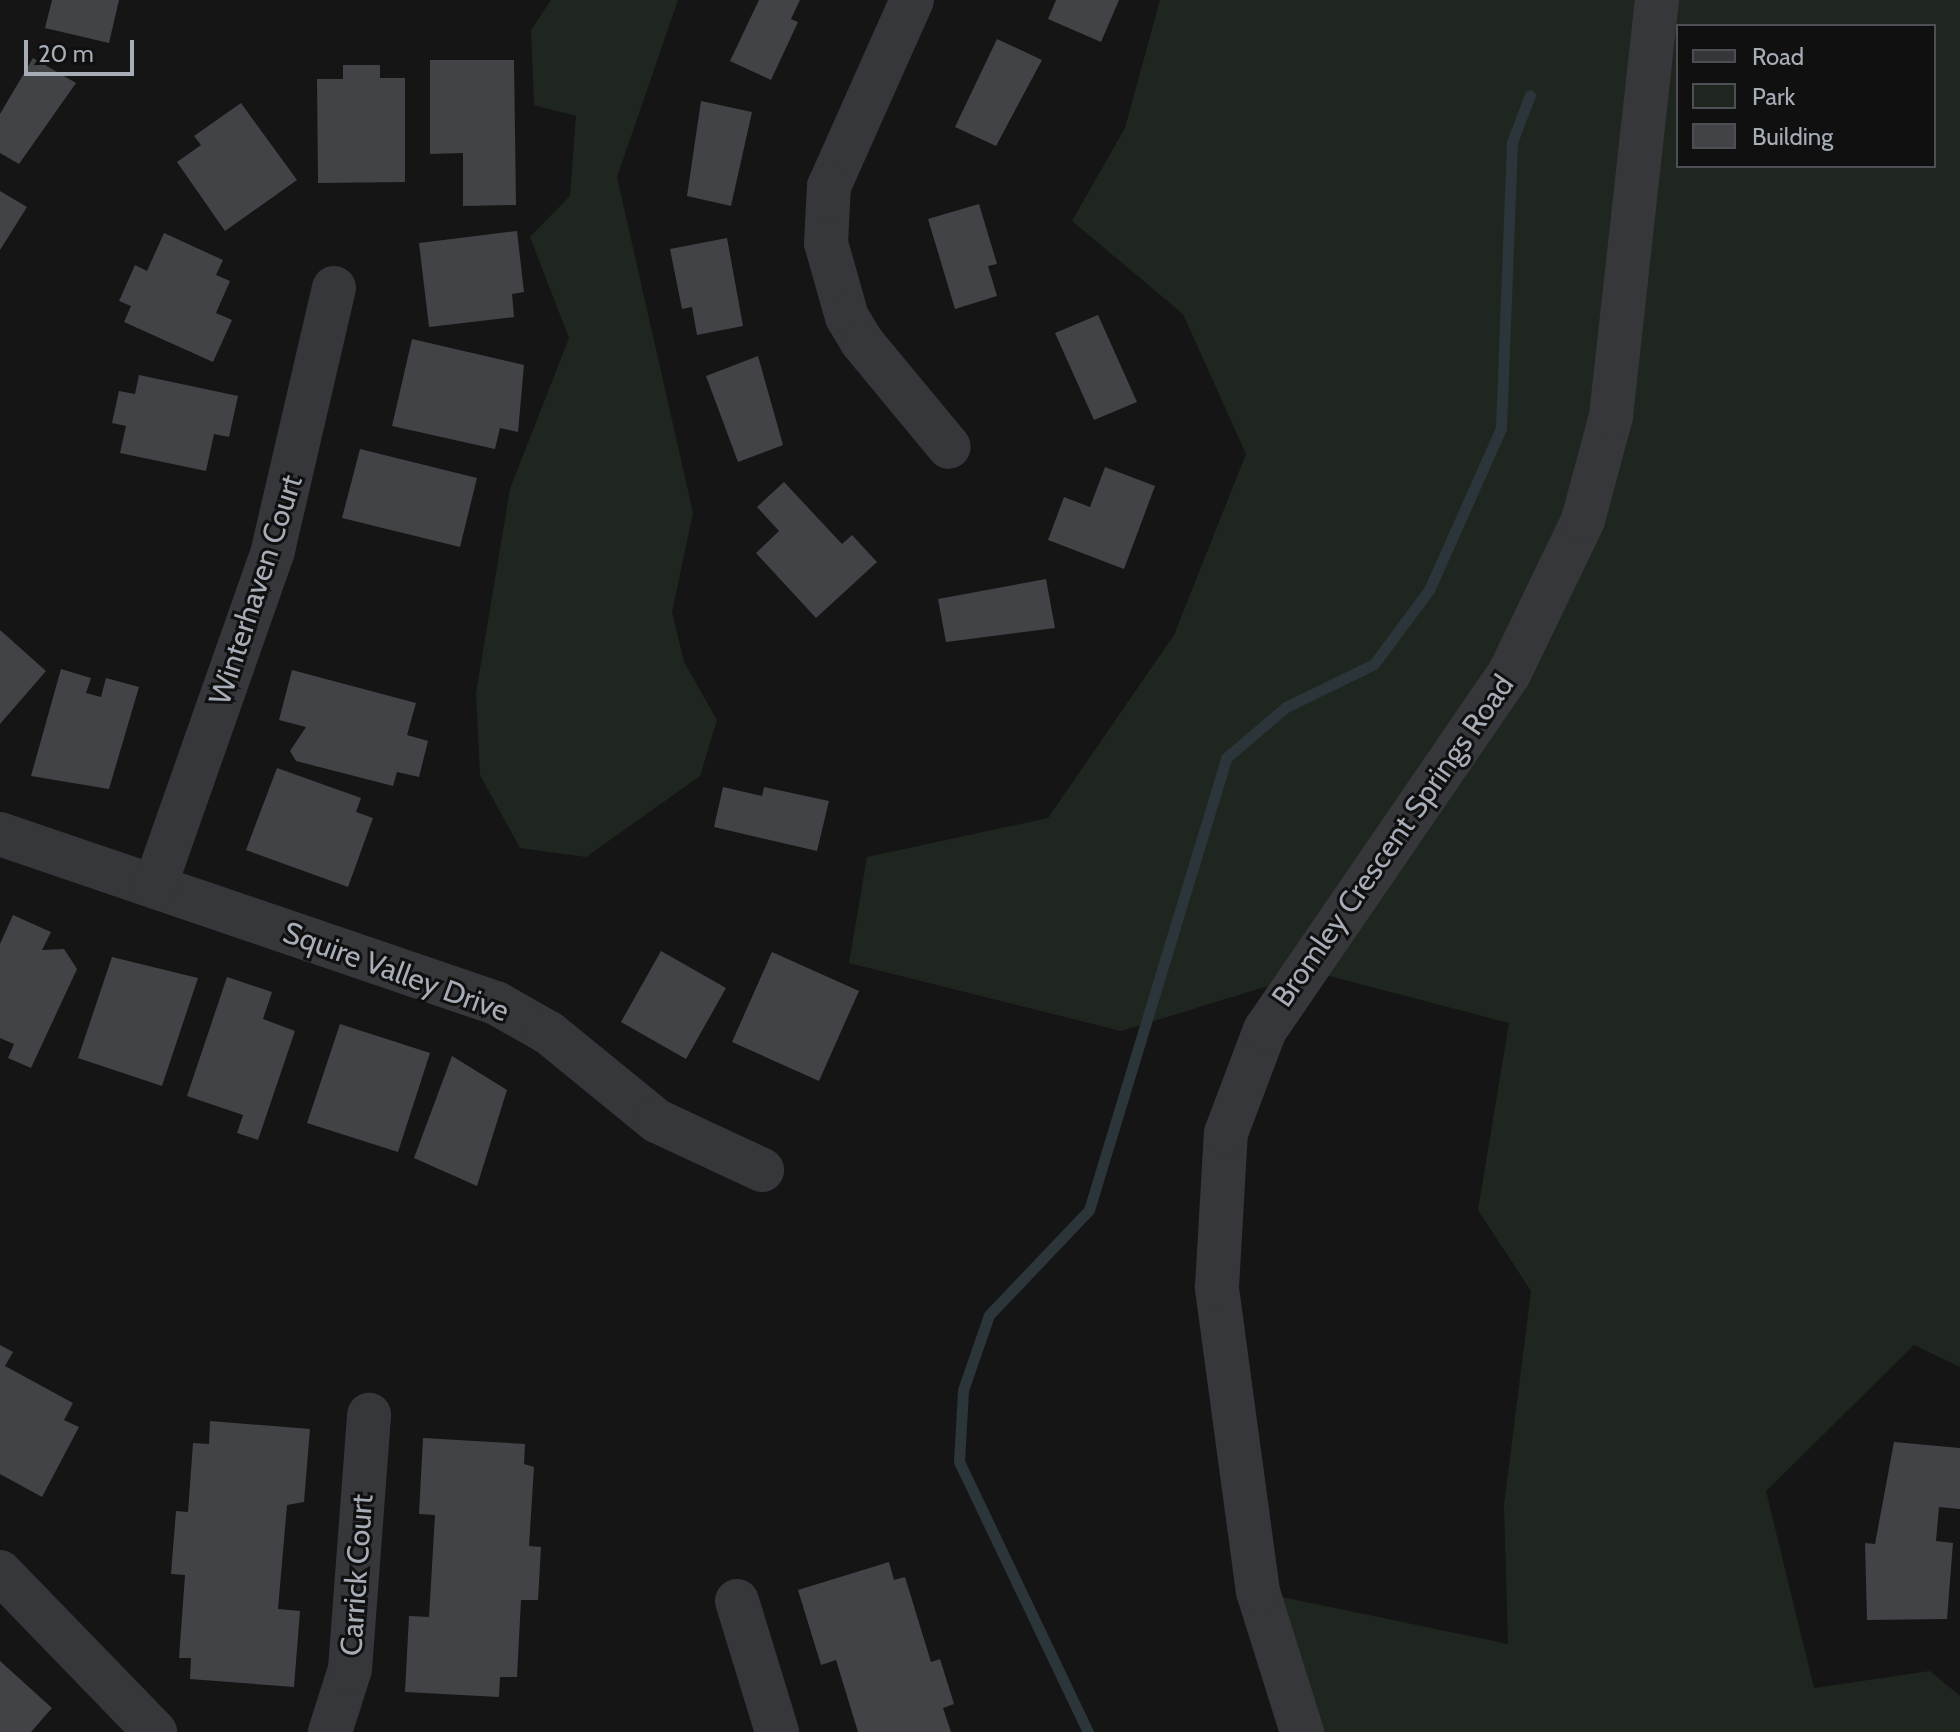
<!DOCTYPE html>
<html>
<head>
<meta charset="utf-8">
<style>
	body { margin:0 }
	#map { position:relative; width:1960px; height:1732px; overflow:hidden; background:#151516; font-family:Cabin,sans-serif }
	div>[style] { position:absolute }
	[style*='--x'] { left:calc(var(--x)*1px); top:calc(var(--y)*1px); width:calc(var(--w)*1px); rotate:calc(var(--a)*1deg) }
	.green>* { inset:0; background:#1f261f }
	.stream>* { height:11px; margin:-5.5px; padding:0 5.5px; transform-origin:5.5px; border-radius:5.5px; background:#2b353a }
	.building>* { inset:0; background:#414346 }
	.minor>* { height:44px; margin:-22px; padding:0 22px; transform-origin:22px; border-radius:22px; background:#36373b }
	span { translate:-50% -50%; white-space:nowrap; text-align:center; line-height:1.15; -webkit-text-stroke:6px #101011; paint-order:stroke }
	.street-label { font-size:30px; color:#a6adb7 }
	.legend { position:absolute; left:1676px; top:24px; width:260px; height:144px; box-sizing:border-box; background:#101011; border:2px solid #4c4f53; margin:0; padding:10px 14px; list-style:none; font-size:24px; color:#a6adb7 }
	.legend li { display:flex; align-items:center; gap:16px; height:40px }
	.legend b { width:40px; border:2px solid #4c4f53 }
	.scale { position:absolute; left:24px; top:40px; width:110px; height:36px; box-sizing:border-box; border:4px solid #a6adb7; border-top:0; padding-left:10px; font-size:24px; line-height:28px; white-space:nowrap; color:#a6adb7; -webkit-text-stroke:6px #101011; paint-order:stroke }
</style>
</head>
<body>
<div id="map">
	<div class="green">
		<div style="clip-path:polygon(551px 0,678px 0,617px 177px,693px 513px,672px 612px,684px 662px,717px 720px,700px 776px,586px 857px,520px 848px,480px 775px,476px 693px,510px 489px,569px 338px,530px 237px,570px 196px,576px 116px,534px 105px,531px 30px)"></div>
		<div style="clip-path:polygon(evenodd,1160px 0,1960px 0,1960px 1367px,1914px 1345px,1766px 1491px,1814px 1688px,1930px 1671px,1960px 1696px,1960px 1732px,1302px 1732px,1258px 1592px,1508px 1644px,1504px 1505px,1531px 1291px,1478px 1210px,1509px 1023px,1314px 972px,1121px 1031px,849px 963px,867px 857px,1048px 818px,1174px 635px,1246px 454px,1183px 314px,1072px 221px,1125px 128px,1160px 0,1678px 26px,1934px 26px,1934px 166px,1678px 166px,1678px 26px)"></div>
	</div>
	<div class="stream">
		<div style="--x:1088;--y:1732;--w:299;--a:-115.5"></div>
		<div style="--x:959;--y:1462;--w:72;--a:-86.8"></div>
		<div style="--x:963;--y:1390;--w:79;--a:-70.9"></div>
		<div style="--x:989;--y:1315;--w:145;--a:-46.4"></div>
		<div style="--x:1089;--y:1210;--w:472;--a:-73.1"></div>
		<div style="--x:1226;--y:758;--w:79;--a:-40.4"></div>
		<div style="--x:1286;--y:707;--w:98;--a:-26"></div>
		<div style="--x:1374;--y:664;--w:92;--a:-53.4"></div>
		<div style="--x:1429;--y:590;--w:177;--a:-66"></div>
		<div style="--x:1501;--y:428;--w:286;--a:-87.8"></div>
		<div style="--x:1512;--y:142;--w:50;--a:-69"></div>
	</div>
	<div class="building">
		<div style="clip-path:polygon(52px 0,119px 0,109px 43px,45px 28px)"></div>
		<div style="clip-path:polygon(759px 0,800px 0,791px 19px,798px 22px,771px 80px,730px 61px)"></div>
		<div style="clip-path:polygon(1056px 0,1119px 0,1101px 42px,1048px 19px)"></div>
		<div style="clip-path:polygon(997px 39px,1042px 60px,996px 146px,955px 127px)"></div>
		<div style="clip-path:polygon(33px 58px,76px 83px,19px 164px,0 153px,0 114px)"></div>
		<div style="clip-path:polygon(430px 60px,514px 60px,516px 205px,463px 206px,463px 153px,430px 154px)"></div>
		<div style="clip-path:polygon(343px 65px,380px 65px,380px 78px,405px 78px,405px 182px,318px 183px,317px 79px,343px 79px)"></div>
		<div style="clip-path:polygon(701px 101px,752px 112px,731px 206px,687px 196px)"></div>
		<div style="clip-path:polygon(241px 103px,297px 180px,225px 231px,177px 162px,201px 145px,194px 136px)"></div>
		<div style="clip-path:polygon(0 191px,27px 207px,0 250px)"></div>
		<div style="clip-path:polygon(979px 204px,997px 264px,988px 266px,997px 296px,955px 309px,928px 219px)"></div>
		<div style="clip-path:polygon(517px 231px,524px 292px,512px 294px,514px 317px,429px 327px,419px 243px)"></div>
		<div style="clip-path:polygon(164px 233px,223px 260px,216px 275px,230px 281px,216px 313px,232px 320px,213px 362px,124px 322px,131px 306px,119px 301px,135px 265px,147px 271px)"></div>
		<div style="clip-path:polygon(727px 238px,743px 326px,697px 335px,692px 307px,682px 309px,670px 249px)"></div>
		<div style="clip-path:polygon(1098px 315px,1137px 402px,1094px 420px,1055px 333px)"></div>
		<div style="clip-path:polygon(412px 339px,524px 365px,518px 432px,500px 428px,495px 449px,392px 426px)"></div>
		<div style="clip-path:polygon(758px 356px,783px 445px,738px 462px,706px 376px)"></div>
		<div style="clip-path:polygon(139px 375px,238px 396px,229px 437px,214px 434px,206px 471px,120px 453px,126px 426px,112px 423px,119px 391px,135px 394px)"></div>
		<div style="clip-path:polygon(360px 449px,477px 478px,460px 547px,342px 518px)"></div>
		<div style="clip-path:polygon(1105px 467px,1155px 486px,1124px 569px,1048px 540px,1064px 497px,1090px 507px)"></div>
		<div style="clip-path:polygon(784px 482px,842px 544px,852px 535px,877px 562px,816px 618px,756px 553px,779px 531px,757px 507px)"></div>
		<div style="clip-path:polygon(1046px 579px,1055px 628px,946px 642px,938px 599px)"></div>
		<div style="clip-path:polygon(0 630px,46px 671px,0 724px)"></div>
		<div style="clip-path:polygon(61px 669px,91px 678px,86px 693px,101px 697px,106px 678px,139px 687px,109px 789px,31px 776px)"></div>
		<div style="clip-path:polygon(292px 670px,416px 703px,407px 735px,428px 741px,419px 777px,397px 772px,393px 786px,296px 761px,290px 751px,306px 727px,279px 720px)"></div>
		<div style="clip-path:polygon(277px 768px,361px 798px,356px 812px,373px 818px,348px 887px,246px 850px)"></div>
		<div style="clip-path:polygon(723px 787px,762px 796px,764px 787px,829px 801px,817px 851px,714px 827px)"></div>
		<div style="clip-path:polygon(13px 915px,51px 932px,42px 950px,64px 949px,77px 969px,31px 1068px,8px 1058px,14px 1044px,0 1038px,0 944px)"></div>
		<div style="clip-path:polygon(661px 951px,726px 988px,686px 1059px,621px 1022px)"></div>
		<div style="clip-path:polygon(772px 952px,859px 991px,819px 1081px,732px 1042px)"></div>
		<div style="clip-path:polygon(112px 957px,198px 978px,162px 1086px,78px 1058px)"></div>
		<div style="clip-path:polygon(227px 977px,272px 992px,263px 1019px,295px 1031px,258px 1140px,237px 1133px,243px 1115px,187px 1096px)"></div>
		<div style="clip-path:polygon(340px 1024px,430px 1053px,398px 1152px,307px 1123px)"></div>
		<div style="clip-path:polygon(452px 1056px,507px 1090px,477px 1186px,414px 1158px)"></div>
		<div style="clip-path:polygon(0 1345px,13px 1352px,5px 1366px,73px 1403px,64px 1420px,79px 1427px,42px 1497px,0 1474px)"></div>
		<div style="clip-path:polygon(210px 1421px,310px 1429px,304px 1502px,287px 1505px,278px 1609px,300px 1611px,294px 1687px,190px 1679px,191px 1658px,179px 1658px,185px 1575px,171px 1574px,176px 1511px,188px 1512px,193px 1443px,209px 1444px)"></div>
		<div style="clip-path:polygon(423px 1438px,525px 1444px,524px 1464px,534px 1467px,529px 1546px,541px 1547px,538px 1600px,521px 1600px,517px 1677px,500px 1677px,499px 1697px,405px 1692px,409px 1616px,429px 1617px,435px 1515px,419px 1514px)"></div>
		<div style="clip-path:polygon(1894px 1442px,1960px 1448px,1960px 1509px,1939px 1507px,1936px 1541px,1953px 1543px,1947px 1619px,1867px 1620px,1865px 1543px,1875px 1544px)"></div>
		<div style="clip-path:polygon(889px 1562px,894px 1580px,905px 1577px,931px 1662px,940px 1659px,954px 1704px,943px 1708px,951px 1732px,858px 1732px,836px 1660px,821px 1665px,798px 1590px)"></div>
		<div style="clip-path:polygon(0 1661px,52px 1708px,31px 1732px,0 1732px)"></div>
	</div>
	<div class="minor">
		<div style="--x:912;--y:0;--w:204;--a:114"></div>
		<div style="--x:829;--y:186;--w:57;--a:93"></div>
		<div style="--x:826;--y:243;--w:77;--a:74.2"></div>
		<div style="--x:847;--y:317;--w:29;--a:59"></div>
		<div style="--x:862;--y:342;--w:136;--a:50.4"></div>
		<div style="--x:0;--y:834;--w:524;--a:18.82"></div>
		<div style="--x:496;--y:1003;--w:61;--a:29.5"></div>
		<div style="--x:549;--y:1033;--w:139;--a:39.2"></div>
		<div style="--x:657;--y:1121;--w:116;--a:25"></div>
		<div style="--x:155;--y:886;--w:356;--a:-70.6"></div>
		<div style="--x:273;--y:550;--w:269;--a:-76.9"></div>
		<div style="--x:0;--y:1572;--w:223;--a:45.9"></div>
		<div style="--x:737;--y:1601;--w:137;--a:73"></div>
		<div style="--x:330;--y:1732;--w:66;--a:-72.4"></div>
		<div style="--x:350;--y:1669;--w:255;--a:-85.7"></div>
		<div style="--x:1302;--y:1732;--w:147;--a:-107.4"></div>
		<div style="--x:1258;--y:1592;--w:308;--a:-97.7"></div>
		<div style="--x:1217;--y:1287;--w:154;--a:-86.7"></div>
		<div style="--x:1226;--y:1133;--w:110;--a:-69.3"></div>
		<div style="--x:1265;--y:1030;--w:432;--a:-55.6"></div>
		<div style="--x:1509;--y:674;--w:171;--a:-64.3"></div>
		<div style="--x:1583;--y:520;--w:108;--a:-74.9"></div>
		<div style="--x:1611;--y:416;--w:419;--a:-83.7"></div>
	</div>
	<div class="street-label">
		<span style="left:256px;top:590px;rotate:-72deg">Winterhaven Court</span>
		<span style="left:1393px;top:841px;rotate:-55deg">Bromley Crescent Springs Road</span>
		<span style="left:396px;top:972px;rotate:20deg">Squire Valley Drive</span>
		<span style="left:357px;top:1575px;rotate:-86deg">Carrick Court</span>
	</div>
	<ul class="legend">
	<li><b style="height:10px;background:#36373b"></b>Road</li>
	<li><b style="height:22px;background:#1f261f"></b>Park</li>
	<li><b style="height:22px;background:#414346"></b>Building</li>
	</ul>
	<div class="scale">20 m</div>
</div>
</body>
</html>
